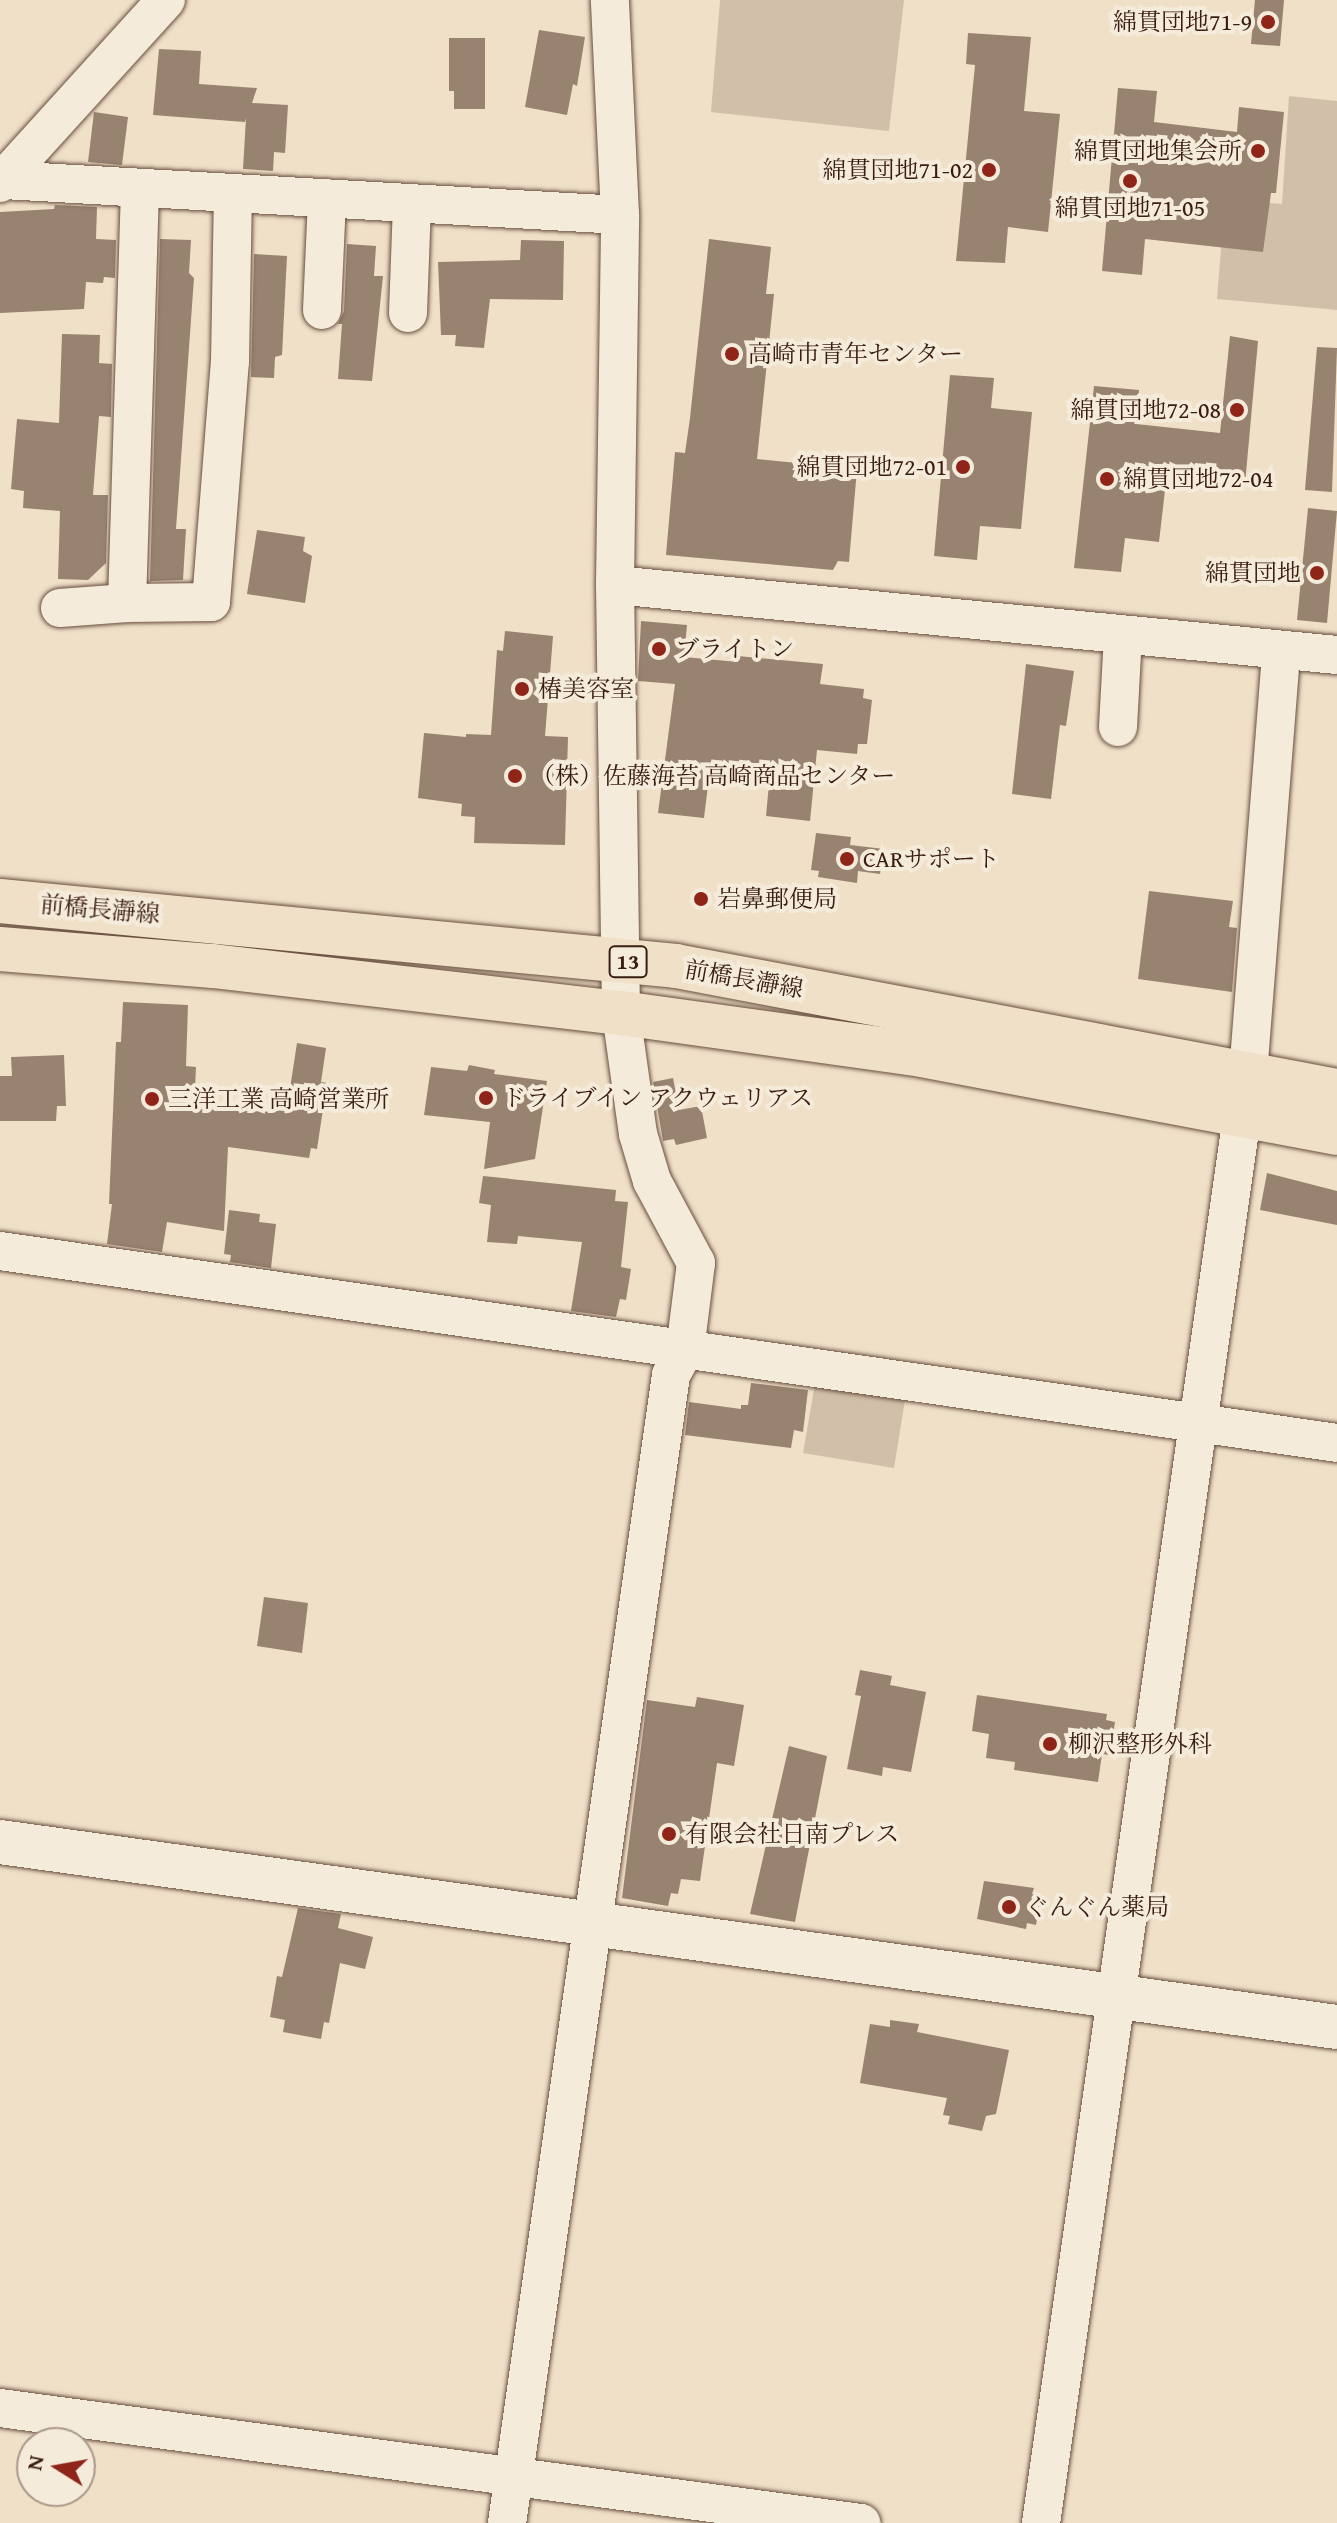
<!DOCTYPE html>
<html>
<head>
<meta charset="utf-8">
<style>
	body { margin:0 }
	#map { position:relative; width:1337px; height:2523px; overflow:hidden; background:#f0e0c8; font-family:"Gentium Book Plus","Noto Serif JP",serif }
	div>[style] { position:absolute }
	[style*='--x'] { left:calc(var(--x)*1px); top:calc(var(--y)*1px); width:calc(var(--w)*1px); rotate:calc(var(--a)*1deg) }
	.green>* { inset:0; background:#d1bfa9 }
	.building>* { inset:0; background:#988270 }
	.roads { filter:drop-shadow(0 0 2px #674e3e) drop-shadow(0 0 2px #674e3e) }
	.minor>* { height:38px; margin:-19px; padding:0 19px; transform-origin:19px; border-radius:19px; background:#f5ebdb }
	.tertiary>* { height:44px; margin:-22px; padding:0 22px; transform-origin:22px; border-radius:22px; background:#f5ebdb }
	.primary>* { height:44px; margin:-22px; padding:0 22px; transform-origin:22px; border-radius:22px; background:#f0e0c8 }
	.dots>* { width:22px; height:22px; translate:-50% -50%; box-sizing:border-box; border:4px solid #f5ebdb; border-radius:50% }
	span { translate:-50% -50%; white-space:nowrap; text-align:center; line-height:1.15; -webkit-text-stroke:8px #f5ebdb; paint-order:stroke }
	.shield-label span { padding:2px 6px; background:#f5ebdb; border:2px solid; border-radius:6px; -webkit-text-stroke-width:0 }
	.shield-label { font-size:22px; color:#391d10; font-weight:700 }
	.poi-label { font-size:24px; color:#391d10 }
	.right { translate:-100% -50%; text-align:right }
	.left { translate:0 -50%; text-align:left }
	.street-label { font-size:24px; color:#391d10 }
	.north { position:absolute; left:16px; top:2427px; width:80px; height:80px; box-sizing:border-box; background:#f5ebdb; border:2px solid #aa998a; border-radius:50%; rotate:281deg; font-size:22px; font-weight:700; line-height:32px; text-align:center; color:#391d10 }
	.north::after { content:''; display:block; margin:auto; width:28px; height:36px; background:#8f2418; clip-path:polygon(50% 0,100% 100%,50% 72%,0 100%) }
</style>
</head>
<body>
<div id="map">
	<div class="green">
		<div style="clip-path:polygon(720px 0,904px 0,889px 131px,711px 112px)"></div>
		<div style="clip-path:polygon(1289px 96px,1337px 101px,1337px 310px,1217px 299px,1225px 199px,1282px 204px)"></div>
		<div style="clip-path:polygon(815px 1384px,905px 1400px,894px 1468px,803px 1453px)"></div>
	</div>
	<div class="building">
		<div style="clip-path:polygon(1255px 0,1284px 0,1280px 46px,1251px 44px)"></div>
		<div style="clip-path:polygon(539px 30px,585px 37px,577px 86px,573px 84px,567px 115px,525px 107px)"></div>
		<div style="clip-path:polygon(968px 33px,1031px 37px,1024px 111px,1060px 114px,1048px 232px,1008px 227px,1005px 263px,956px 261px,975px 65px,966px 64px)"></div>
		<div style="clip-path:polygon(449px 38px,485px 38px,485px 109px,454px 109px,454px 91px,449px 91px)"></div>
		<div style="clip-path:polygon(159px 49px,201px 51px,199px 84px,257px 88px,252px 103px,288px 105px,285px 153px,274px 152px,273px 171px,243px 169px,246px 118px,245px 122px,153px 115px)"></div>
		<div style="clip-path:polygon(1118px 88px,1157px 91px,1154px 122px,1237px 132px,1239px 107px,1284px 112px,1276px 193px,1271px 193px,1263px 252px,1145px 239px,1142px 275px,1102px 271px)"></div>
		<div style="clip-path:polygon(94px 112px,128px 117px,122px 165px,88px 162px)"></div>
		<div style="clip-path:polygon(55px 205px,97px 207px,96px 239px,116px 240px,115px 278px,104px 277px,103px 283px,86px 282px,84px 309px,0 313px,0 212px,54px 209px)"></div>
		<div style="clip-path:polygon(160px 239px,191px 240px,189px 273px,194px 278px,176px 529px,186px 529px,183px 580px,150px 581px)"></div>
		<div style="clip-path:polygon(709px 239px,771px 247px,766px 294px,774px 294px,757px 459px,857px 469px,849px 562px,838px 561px,833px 570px,666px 555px,675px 452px,685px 453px,690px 418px)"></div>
		<div style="clip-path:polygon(521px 240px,564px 241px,563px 300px,490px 299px,484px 348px,455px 346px,456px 335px,441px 335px,438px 262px,520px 260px)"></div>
		<div style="clip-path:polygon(347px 244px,376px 246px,374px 276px,383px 276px,372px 381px,338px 379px,342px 324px,338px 324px,344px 311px)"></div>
		<div style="clip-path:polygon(254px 254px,287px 256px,282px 355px,275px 357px,274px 378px,251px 377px)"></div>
		<div style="clip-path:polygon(62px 334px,100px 335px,99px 363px,112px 364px,111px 417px,99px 416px,93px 495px,108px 495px,106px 563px,88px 580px,58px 579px,60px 511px,23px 508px,24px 491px,11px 489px,17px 419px,59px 423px)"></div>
		<div style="clip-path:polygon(1230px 336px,1258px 341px,1245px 484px,1167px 473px,1159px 542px,1125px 538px,1121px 572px,1074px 568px,1094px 386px,1139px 390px,1136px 424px,1220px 433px)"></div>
		<div style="clip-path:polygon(1317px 347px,1337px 348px,1332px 492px,1305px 490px)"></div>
		<div style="clip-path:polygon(950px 375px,994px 378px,991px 408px,1032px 412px,1021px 529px,980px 526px,977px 560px,934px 556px)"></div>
		<div style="clip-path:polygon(1308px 508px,1337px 511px,1327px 623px,1297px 620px)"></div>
		<div style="clip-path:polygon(257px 530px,305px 537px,303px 551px,312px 556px,305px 603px,247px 594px)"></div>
		<div style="clip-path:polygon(641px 621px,687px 625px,684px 657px,738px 662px,738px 656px,823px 664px,820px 684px,864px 689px,863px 698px,872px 700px,867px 744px,858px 744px,857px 754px,817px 750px,810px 821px,766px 816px,770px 773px,711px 761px,704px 818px,658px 813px,675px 684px,638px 681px)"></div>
		<div style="clip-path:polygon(505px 631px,553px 636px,545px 736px,568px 737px,565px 845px,474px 843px,475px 817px,461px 816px,462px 804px,418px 798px,424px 733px,466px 737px,466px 734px,491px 735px,497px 650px,503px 651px)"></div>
		<div style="clip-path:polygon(1026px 664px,1074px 671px,1066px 726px,1060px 725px,1051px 799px,1012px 794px)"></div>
		<div style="clip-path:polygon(816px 833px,851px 837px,850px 845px,884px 849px,880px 874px,858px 871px,857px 883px,818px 877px,819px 871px,811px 870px)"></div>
		<div style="clip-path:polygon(1149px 891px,1233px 901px,1229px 927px,1237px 928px,1232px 992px,1138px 979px)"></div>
		<div style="clip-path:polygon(123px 1002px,188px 1005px,186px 1066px,196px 1067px,194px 1109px,276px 1112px,278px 1100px,284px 1101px,285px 1094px,289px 1095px,297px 1043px,326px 1048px,321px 1082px,327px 1083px,317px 1149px,311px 1148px,309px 1158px,228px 1147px,224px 1231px,167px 1222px,162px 1252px,107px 1244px,112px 1204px,109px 1204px,116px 1042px,121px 1042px)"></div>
		<div style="clip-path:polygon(64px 1055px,66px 1106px,57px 1106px,56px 1121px,0 1121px,0 1076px,12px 1076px,11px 1057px)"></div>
		<div style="clip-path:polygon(469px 1065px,495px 1070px,494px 1074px,547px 1081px,535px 1159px,484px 1169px,490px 1122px,424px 1115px,431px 1067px,467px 1071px)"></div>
		<div style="clip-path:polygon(673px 1078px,679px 1110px,701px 1106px,707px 1138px,676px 1145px,674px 1139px,663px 1141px,653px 1082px)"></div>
		<div style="clip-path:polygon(1267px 1173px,1337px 1191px,1337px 1225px,1260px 1210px)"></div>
		<div style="clip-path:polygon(483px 1176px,616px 1190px,615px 1201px,628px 1202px,621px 1267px,631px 1269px,626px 1300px,620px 1299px,616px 1317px,571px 1311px,582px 1242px,518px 1236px,517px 1244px,487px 1242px,491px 1205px,479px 1203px)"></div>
		<div style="clip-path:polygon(229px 1210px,260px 1214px,259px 1222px,276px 1224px,271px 1268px,230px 1262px,231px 1255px,224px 1254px)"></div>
		<div style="clip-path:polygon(751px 1383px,808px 1390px,803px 1432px,794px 1430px,791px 1448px,685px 1435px,689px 1402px,741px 1409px,741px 1405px,748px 1405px)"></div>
		<div style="clip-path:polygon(264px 1597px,308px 1603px,302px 1653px,257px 1646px)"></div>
		<div style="clip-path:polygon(860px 1670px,892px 1676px,890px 1685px,926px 1692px,911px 1772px,883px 1767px,882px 1776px,847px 1769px,861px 1696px,855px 1695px)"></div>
		<div style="clip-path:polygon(977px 1695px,1107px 1714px,1106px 1720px,1115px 1722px,1110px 1755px,1102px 1754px,1098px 1782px,1014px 1770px,1015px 1762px,986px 1758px,989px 1734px,972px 1731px)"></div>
		<div style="clip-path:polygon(697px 1697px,744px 1705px,734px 1766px,717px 1763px,700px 1881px,681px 1879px,678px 1894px,671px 1893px,668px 1906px,622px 1898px,647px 1700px,695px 1707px)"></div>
		<div style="clip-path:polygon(789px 1746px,827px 1756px,795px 1922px,750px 1914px)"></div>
		<div style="clip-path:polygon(984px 1881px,1034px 1888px,1032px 1894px,1041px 1895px,1036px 1925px,1027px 1923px,1026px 1929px,977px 1919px)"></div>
		<div style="clip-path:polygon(298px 1908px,341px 1914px,338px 1928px,373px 1937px,365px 1969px,340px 1963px,329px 2023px,324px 2022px,321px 2039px,283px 2032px,285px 2020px,270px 2017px,277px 1976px,282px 1977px)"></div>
		<div style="clip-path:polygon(890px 2020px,919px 2024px,917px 2032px,1009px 2050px,996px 2114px,986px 2116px,982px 2131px,948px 2124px,950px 2116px,943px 2115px,947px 2098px,860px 2083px,870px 2024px,890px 2027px)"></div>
	</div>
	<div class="roads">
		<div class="minor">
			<div style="--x:4;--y:180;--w:617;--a:3.25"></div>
			<div style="--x:0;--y:183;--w:247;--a:-47.8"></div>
			<div style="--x:322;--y:310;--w:112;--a:-87.4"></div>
			<div style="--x:408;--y:313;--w:110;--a:-87.9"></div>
			<div style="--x:615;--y:585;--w:725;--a:5.54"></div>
			<div style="--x:127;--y:603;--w:84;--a:-0.7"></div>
			<div style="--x:211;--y:602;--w:241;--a:-85.5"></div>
			<div style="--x:230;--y:362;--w:169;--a:-89"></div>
			<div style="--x:60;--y:608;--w:67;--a:-4.3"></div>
			<div style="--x:127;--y:603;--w:415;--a:-88.2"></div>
			<div style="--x:1118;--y:727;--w:92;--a:-86.9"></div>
			<div style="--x:1248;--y:1074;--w:425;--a:-85.5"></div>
			<div style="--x:0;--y:1251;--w:1351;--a:8.17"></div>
			<div style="--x:0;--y:2408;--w:869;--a:7.61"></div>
			<div style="--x:507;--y:2523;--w:1160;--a:-81.87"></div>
			<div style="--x:671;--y:1375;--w:29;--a:-61"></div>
			<div style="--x:685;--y:1350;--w:88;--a:-82.8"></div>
			<div style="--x:696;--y:1263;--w:93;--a:-118.2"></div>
			<div style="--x:652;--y:1181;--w:49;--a:-106.6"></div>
			<div style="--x:638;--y:1134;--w:122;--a:-98"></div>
			<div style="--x:621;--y:1013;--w:428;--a:-90.8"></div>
			<div style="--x:615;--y:585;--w:370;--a:-89.2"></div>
			<div style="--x:620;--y:215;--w:215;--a:-92.7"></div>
			<div style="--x:1041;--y:2523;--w:1421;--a:-81.87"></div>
		</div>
		<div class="tertiary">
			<div style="--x:0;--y:1842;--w:1350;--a:7.88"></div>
		</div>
		<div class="primary">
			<div style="--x:0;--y:901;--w:679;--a:5.49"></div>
			<div style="--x:676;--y:966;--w:673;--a:10.71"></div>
			<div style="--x:0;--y:949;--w:214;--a:4.6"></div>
			<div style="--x:213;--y:966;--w:411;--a:6.6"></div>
			<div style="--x:621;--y:1013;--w:292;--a:7.9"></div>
			<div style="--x:910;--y:1053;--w:434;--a:10.6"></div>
		</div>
	</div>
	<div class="dots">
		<div style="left:1268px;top:22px;background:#8f2418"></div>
		<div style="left:1258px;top:151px;background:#8f2418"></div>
		<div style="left:989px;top:170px;background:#8f2418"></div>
		<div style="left:1130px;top:181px;background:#8f2418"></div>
		<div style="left:732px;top:354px;background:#8f2418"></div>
		<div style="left:1237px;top:410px;background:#8f2418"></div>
		<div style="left:963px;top:467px;background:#8f2418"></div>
		<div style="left:1107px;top:479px;background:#8f2418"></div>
		<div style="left:1317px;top:573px;background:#8f2418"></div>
		<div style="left:659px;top:649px;background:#8f2418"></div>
		<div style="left:522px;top:689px;background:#8f2418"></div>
		<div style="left:515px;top:776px;background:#8f2418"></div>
		<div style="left:847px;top:859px;background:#8f2418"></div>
		<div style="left:701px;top:899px;background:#8f2418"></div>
		<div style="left:486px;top:1098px;background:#8f2418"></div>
		<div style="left:152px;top:1099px;background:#8f2418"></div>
		<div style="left:1050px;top:1744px;background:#8f2418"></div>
		<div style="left:669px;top:1834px;background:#8f2418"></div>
		<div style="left:1009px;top:1907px;background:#8f2418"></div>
	</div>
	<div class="shield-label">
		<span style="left:628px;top:962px">13</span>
	</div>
	<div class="poi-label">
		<span class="right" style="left:1252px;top:22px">綿貫団地71-9</span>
		<span class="right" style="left:1242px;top:151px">綿貫団地集会所</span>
		<span class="right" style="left:973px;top:170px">綿貫団地71-02</span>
		<span style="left:1130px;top:208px">綿貫団地71-05</span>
		<span class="left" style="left:748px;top:354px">高崎市青年センター</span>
		<span class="right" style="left:1221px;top:410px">綿貫団地72-08</span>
		<span class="right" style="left:947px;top:467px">綿貫団地72-01</span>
		<span class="left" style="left:1123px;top:479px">綿貫団地72-04</span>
		<span class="right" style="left:1301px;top:573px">綿貫団地</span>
		<span class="left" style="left:675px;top:649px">ブライトン</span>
		<span class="left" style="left:538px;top:689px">椿美容室</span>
		<span class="left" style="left:531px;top:776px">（株）佐藤海苔 高崎商品センター</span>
		<span class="left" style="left:863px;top:859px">CARサポート</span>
		<span class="left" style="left:717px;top:899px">岩鼻郵便局</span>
		<span class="left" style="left:502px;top:1098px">ドライブイン アクウェリアス</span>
		<span class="left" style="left:168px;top:1099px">三洋工業 高崎営業所</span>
		<span class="left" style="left:1068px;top:1744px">柳沢整形外科</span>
		<span class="left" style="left:685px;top:1834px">有限会社日南プレス</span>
		<span class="left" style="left:1025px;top:1907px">ぐんぐん薬局</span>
	</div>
	<div class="street-label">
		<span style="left:100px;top:909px;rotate:5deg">前橋長瀞線</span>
		<span style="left:744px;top:979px;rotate:10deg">前橋長瀞線</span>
	</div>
	<div class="north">N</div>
</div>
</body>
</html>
